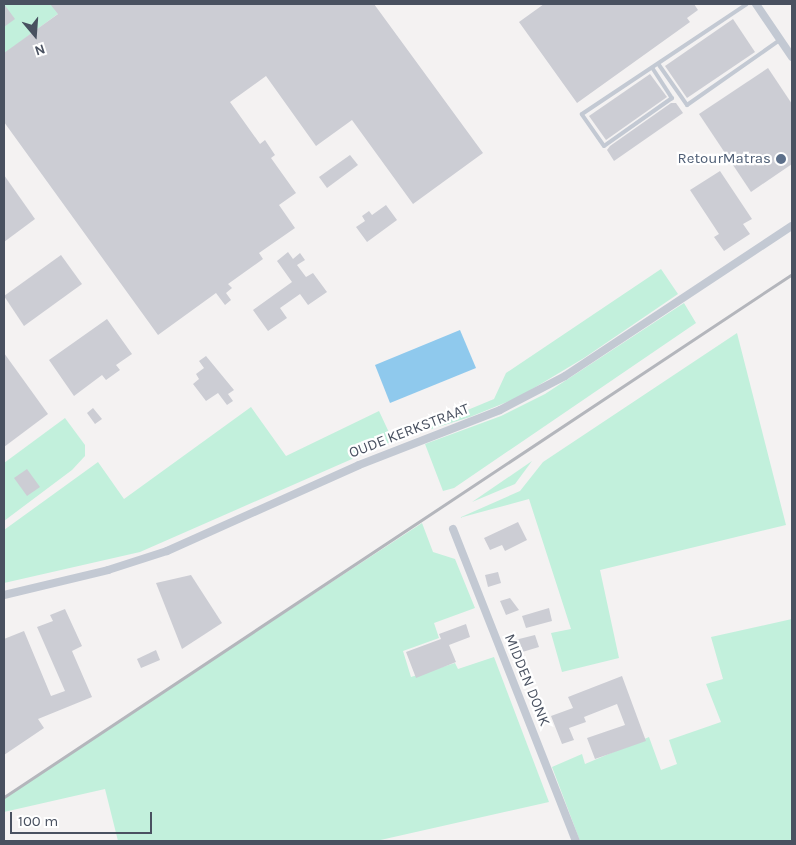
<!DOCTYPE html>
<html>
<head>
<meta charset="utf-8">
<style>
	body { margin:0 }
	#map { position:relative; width:796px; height:845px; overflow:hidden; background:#f4f2f2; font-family:Karla,sans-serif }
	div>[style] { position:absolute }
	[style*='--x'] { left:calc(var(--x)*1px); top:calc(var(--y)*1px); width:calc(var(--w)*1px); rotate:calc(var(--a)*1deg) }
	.green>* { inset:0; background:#c2f0dc }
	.water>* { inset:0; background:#8fc9ed }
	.building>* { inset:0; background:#cccdd4 }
	.lane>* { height:4px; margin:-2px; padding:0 2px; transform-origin:2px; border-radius:2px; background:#c3c9d3 }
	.street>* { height:8px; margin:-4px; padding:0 4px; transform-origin:4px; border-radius:4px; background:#c3c9d3 }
	.rail>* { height:3px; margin:-1.5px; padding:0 1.5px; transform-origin:1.5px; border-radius:1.5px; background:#b4b6bc }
	.dots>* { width:14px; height:14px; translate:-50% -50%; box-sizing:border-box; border:2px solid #fff; border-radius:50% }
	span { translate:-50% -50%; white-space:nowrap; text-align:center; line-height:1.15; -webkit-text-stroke:4.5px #fff; paint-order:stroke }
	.service-label { font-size:15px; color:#4e5e75 }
	.right { translate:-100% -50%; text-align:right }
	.street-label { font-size:15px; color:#495160 }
	.frame { position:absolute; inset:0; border:5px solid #495160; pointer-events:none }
	.north { position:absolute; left:10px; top:10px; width:50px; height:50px; -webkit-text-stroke:4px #fff; paint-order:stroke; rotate:162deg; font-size:14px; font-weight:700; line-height:20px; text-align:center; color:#495160 }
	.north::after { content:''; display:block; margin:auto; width:18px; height:22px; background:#495160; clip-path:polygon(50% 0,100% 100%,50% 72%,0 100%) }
	.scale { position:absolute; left:10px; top:812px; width:142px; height:22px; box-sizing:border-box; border:2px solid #495160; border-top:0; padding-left:6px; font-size:15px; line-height:18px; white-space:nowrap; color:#495160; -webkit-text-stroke:4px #fff; paint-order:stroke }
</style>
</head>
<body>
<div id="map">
	<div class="green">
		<div style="clip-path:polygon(4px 4px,53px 4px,59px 13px,4px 54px)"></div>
		<div style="clip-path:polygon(661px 269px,678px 294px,584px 358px,519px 397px,470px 417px,393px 441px,140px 552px,4px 583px,4px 530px,98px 462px,124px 499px,251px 407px,286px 456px,379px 411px,393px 441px,494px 399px,506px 373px)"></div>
		<div style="clip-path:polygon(684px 303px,696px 323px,454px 488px,443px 491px,425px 444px,501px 416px,545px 394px)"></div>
		<div style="clip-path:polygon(737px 333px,786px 525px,600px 570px,619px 658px,562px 672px,551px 633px,571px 629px,529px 499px,459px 518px,520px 491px,543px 462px)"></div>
		<div style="clip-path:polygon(65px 418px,85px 445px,85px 456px,72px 470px,4px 521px,4px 463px)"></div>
		<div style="clip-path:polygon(532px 461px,515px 484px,472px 502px)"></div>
		<div style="clip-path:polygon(422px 523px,433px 552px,455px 559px,475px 608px,434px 623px,439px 638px,403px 651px,411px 677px,455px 663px,458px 669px,494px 657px,549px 802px,376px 841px,118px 841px,105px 789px,4px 812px,4px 797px)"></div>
		<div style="clip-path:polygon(792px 619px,792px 841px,580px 841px,552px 767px,582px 754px,585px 764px,649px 737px,661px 770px,677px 764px,669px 740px,721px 722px,706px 684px,723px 679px,711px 637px)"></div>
	</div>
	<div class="water">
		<div style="clip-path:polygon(460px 330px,476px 368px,390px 403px,375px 365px)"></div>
	</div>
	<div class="building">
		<div style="clip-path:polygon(4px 4px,15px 19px,4px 27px)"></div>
		<div style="clip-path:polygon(50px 4px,374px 4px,483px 153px,413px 204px,352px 120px,316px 146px,266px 76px,230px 102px,260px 144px,265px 140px,275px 155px,271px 158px,296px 193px,279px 205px,295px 228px,259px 253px,263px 259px,228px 284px,232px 288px,226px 293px,231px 300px,225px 305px,216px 293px,158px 335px,4px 122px,4px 53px,58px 14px)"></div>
		<div style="clip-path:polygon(544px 4px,694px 4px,698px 10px,687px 18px,690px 22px,577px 103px,519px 22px)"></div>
		<div style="clip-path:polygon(733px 19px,755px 52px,687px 98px,665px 66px)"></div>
		<div style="clip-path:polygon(768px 68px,792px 104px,792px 164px,751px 192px,699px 114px)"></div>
		<div style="clip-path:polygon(650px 74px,667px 97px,606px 140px,589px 116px)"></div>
		<div style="clip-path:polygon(671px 103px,676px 103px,683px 113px,614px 161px,607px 150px,610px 146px)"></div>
		<div style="clip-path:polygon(350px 155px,358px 165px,327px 188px,319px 177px)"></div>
		<div style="clip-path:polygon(720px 171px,752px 219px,743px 224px,750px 234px,724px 251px,714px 237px,719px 234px,690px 190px)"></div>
		<div style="clip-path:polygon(4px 175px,35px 219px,4px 242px)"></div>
		<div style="clip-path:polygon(386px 205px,397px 220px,367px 242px,356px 227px,365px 221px,362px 216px,369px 211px,372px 215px)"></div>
		<div style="clip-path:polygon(288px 252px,293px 259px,300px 253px,305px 260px,297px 265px,306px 277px,313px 273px,327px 292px,308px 305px,300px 294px,280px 308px,287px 318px,268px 331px,253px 310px,292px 282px,277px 261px)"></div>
		<div style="clip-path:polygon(61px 255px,82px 284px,24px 326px,4px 296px)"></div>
		<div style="clip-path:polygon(107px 319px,132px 354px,116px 365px,120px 370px,106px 380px,102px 375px,74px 396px,49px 360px)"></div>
		<div style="clip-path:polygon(4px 353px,48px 414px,4px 447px)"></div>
		<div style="clip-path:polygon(206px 356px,234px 390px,228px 394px,233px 401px,227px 405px,218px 393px,206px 401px,193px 384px,199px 379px,196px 374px,204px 368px,199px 361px)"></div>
		<div style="clip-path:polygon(93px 408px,102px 419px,95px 424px,87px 413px)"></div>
		<div style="clip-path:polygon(27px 469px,40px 487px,27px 496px,14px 478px)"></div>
		<div style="clip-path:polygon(518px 522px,527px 540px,505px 551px,502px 545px,490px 550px,484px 538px)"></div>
		<div style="clip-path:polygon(498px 572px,501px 583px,488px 587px,485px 575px)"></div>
		<div style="clip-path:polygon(191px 575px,222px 623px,182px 649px,156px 583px)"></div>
		<div style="clip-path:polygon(510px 598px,519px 610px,506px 615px,500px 601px)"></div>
		<div style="clip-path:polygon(549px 608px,552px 621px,526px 628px,522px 616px)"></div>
		<div style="clip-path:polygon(65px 609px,82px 646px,72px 651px,92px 697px,38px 719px,44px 728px,4px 755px,4px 639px,24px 631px,51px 696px,65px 691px,37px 627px,53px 621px,50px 615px)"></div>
		<div style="clip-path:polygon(466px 624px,470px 637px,449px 645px,456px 662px,416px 678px,406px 652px,441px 639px,439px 634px)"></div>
		<div style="clip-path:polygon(535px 635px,539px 647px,519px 653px,515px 640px)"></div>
		<div style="clip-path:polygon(156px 650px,160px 660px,141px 668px,137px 659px)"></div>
		<div style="clip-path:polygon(622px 676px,646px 741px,595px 759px,587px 738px,625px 725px,617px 704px,584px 717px,586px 722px,569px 728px,574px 740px,562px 744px,551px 716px,573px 708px,568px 697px)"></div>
	</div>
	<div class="lane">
		<div style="--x:659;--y:65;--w:49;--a:55"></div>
		<div style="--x:687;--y:105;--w:113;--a:-35"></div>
		<div style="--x:653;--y:69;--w:35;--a:57"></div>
		<div style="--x:672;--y:98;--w:83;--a:144.8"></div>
		<div style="--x:604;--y:146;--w:39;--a:-125"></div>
		<div style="--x:582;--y:114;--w:198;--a:-33.7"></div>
	</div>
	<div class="street">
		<div style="--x:756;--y:4;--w:64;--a:55.8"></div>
		<div style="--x:453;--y:529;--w:335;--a:68.5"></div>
		<div style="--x:4;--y:595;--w:107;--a:-13.5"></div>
		<div style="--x:108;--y:570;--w:62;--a:-17.9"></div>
		<div style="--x:167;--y:551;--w:210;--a:-24.1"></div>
		<div style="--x:359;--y:465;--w:151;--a:-21.3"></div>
		<div style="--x:500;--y:410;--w:73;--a:-27.6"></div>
		<div style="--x:565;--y:376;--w:272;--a:-33.5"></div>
	</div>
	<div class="rail">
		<div style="--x:4;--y:797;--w:946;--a:-33.57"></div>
	</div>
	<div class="dots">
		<div style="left:781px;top:159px;background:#5c6f8a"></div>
	</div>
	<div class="service-label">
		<span class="right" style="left:771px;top:159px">RetourMatras</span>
	</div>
	<div class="street-label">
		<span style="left:409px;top:431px;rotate:-21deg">OUDE KERKSTRAAT</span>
		<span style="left:527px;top:680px;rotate:68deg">MIDDEN DONK</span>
	</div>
	<div class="frame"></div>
	<div class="north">N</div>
	<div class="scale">100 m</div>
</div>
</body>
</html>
